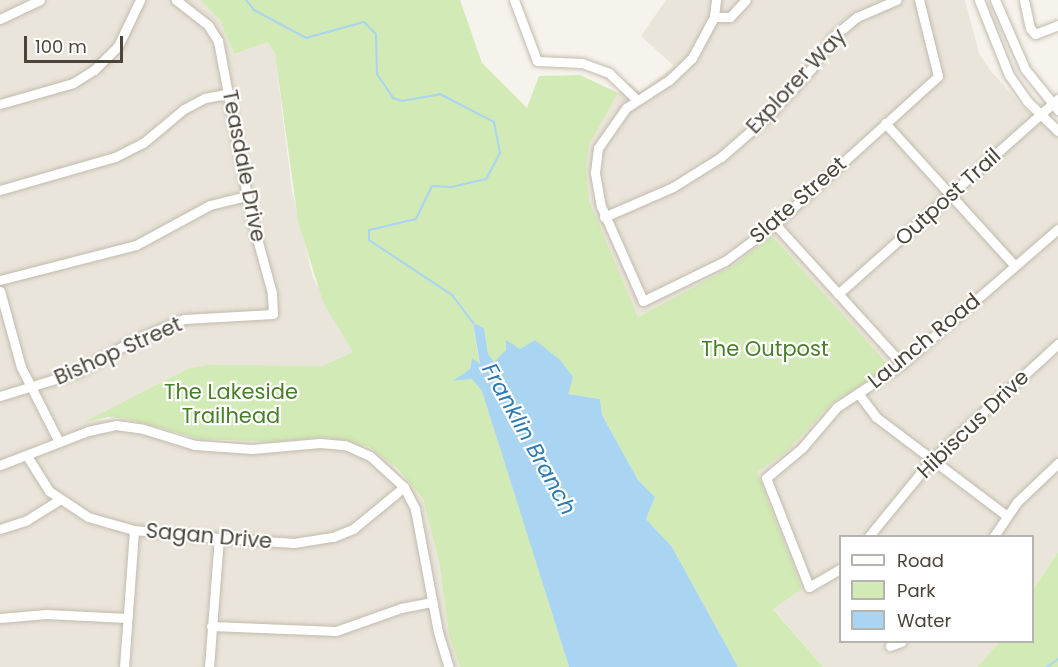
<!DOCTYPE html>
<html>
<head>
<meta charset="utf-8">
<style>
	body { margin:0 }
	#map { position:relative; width:1058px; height:667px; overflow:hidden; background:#f6f3ec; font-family:Poppins,sans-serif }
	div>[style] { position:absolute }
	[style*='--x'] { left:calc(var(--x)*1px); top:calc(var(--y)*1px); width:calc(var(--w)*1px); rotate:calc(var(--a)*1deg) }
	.residential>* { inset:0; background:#eae5da }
	.green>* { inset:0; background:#d2eab5 }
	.water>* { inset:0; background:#a9d4f2 }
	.stream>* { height:2px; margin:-1px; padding:0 1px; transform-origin:1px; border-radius:1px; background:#a9d4f2 }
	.roads { filter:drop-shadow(0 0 2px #c2bbae) drop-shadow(0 0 2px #c2bbae) }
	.minor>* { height:9px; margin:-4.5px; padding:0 4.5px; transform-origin:4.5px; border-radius:4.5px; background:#fff }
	span { translate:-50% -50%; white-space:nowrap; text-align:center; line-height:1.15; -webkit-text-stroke:4.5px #fff; paint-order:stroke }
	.street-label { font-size:21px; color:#4b4439 }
	.park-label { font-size:21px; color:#4a7f2a }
	.water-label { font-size:22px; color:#2e7ab2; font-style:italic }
	.legend { position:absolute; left:839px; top:535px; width:195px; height:108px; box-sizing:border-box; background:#fff; border:2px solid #b7b4b0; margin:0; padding:8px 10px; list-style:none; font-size:18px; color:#4b4439 }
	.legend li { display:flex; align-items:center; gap:12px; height:30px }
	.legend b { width:30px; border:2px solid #b7b4b0 }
	.scale { position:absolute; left:24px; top:36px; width:99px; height:27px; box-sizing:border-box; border:3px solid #4b4439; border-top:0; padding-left:8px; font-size:18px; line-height:21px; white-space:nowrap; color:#4b4439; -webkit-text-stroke:4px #fff; paint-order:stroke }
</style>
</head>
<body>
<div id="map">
	<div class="residential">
		<div style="clip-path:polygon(0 0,200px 0,220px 20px,234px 54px,268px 42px,275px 54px,292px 191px,313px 278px,353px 352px,322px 366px,187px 369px,88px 420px,127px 419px,185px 437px,224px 441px,273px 442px,328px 437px,355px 441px,384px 456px,423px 499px,439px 561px,449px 636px,460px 667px,0 667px)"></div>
		<div style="clip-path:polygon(666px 0,965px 0,979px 53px,990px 70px,1023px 107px,1058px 137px,1058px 552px,1033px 590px,1032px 536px,840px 536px,840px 642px,1000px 642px,977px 667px,823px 667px,773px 608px,802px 589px,757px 472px,786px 452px,832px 403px,889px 367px,772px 236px,733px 266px,638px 317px,596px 226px,589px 201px,586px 167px,589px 145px,618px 93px,630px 83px,640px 92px,674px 66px,641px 36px)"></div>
	</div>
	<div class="green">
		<div style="clip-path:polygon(200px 0,460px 0,482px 63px,527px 108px,539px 76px,580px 75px,618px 93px,589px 145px,586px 167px,589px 201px,638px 317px,733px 266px,772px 236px,890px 367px,832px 403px,786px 452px,757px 472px,802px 589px,773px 609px,823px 667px,738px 667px,672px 547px,646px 519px,655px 497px,638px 480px,602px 415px,600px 399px,568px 394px,520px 349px,506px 350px,494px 363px,488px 354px,484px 328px,473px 324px,480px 365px,472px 359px,470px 369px,455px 381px,472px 379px,482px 390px,569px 667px,460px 667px,449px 636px,439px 561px,423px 499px,397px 468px,369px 447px,328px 437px,273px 442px,200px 439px,127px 419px,109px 417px,84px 422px,187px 369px,208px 365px,322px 366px,353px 352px,323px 302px,298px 221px,275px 54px,268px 42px,234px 54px,220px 20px)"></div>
		<div style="clip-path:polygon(1058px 552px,1058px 667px,977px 667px,1000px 642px,1032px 642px,1033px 590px)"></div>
	</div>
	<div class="water">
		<div style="clip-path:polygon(473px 323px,484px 328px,488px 354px,494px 362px,506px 350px,506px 340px,520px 349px,535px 340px,560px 360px,573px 377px,568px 394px,600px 399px,602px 415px,638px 480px,655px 497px,646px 519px,672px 547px,738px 667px,569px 667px,482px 391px,472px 379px,453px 381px,470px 369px,472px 358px,480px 364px)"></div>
	</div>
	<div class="stream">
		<div style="--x:246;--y:0;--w:13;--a:51"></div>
		<div style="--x:254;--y:10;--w:59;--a:28.3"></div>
		<div style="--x:306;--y:38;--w:60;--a:-15.4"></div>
		<div style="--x:364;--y:22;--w:17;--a:45"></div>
		<div style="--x:376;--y:34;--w:40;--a:88.6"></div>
		<div style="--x:377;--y:74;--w:29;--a:56"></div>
		<div style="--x:393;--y:98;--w:9;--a:18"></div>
		<div style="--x:402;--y:101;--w:39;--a:-10"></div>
		<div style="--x:440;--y:94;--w:61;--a:27.4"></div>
		<div style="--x:494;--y:122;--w:32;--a:79"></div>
		<div style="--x:500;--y:153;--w:30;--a:118"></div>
		<div style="--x:486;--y:179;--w:35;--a:167"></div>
		<div style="--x:452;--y:187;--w:20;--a:-177"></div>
		<div style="--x:432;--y:186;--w:37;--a:116"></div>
		<div style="--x:416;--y:219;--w:48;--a:166.8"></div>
		<div style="--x:369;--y:230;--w:10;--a:90"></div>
		<div style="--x:369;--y:240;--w:100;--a:33.5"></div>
		<div style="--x:452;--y:295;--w:35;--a:53"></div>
		<div style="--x:1047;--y:667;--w:14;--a:-36"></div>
	</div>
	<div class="roads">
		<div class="minor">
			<div style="--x:514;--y:0;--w:65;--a:69.3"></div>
			<div style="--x:537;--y:61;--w:45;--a:2.5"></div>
			<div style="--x:582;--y:63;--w:29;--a:20"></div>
			<div style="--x:609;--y:73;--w:37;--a:44"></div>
			<div style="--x:716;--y:0;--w:17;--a:97"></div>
			<div style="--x:714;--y:17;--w:47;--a:118.2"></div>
			<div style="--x:692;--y:58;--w:32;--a:136"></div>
			<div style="--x:669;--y:80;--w:51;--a:146.9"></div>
			<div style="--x:626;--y:108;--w:49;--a:125"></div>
			<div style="--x:598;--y:148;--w:25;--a:97"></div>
			<div style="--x:595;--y:173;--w:34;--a:80"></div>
			<div style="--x:601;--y:206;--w:104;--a:66.1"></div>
			<div style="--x:643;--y:301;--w:91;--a:-26"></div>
			<div style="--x:725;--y:261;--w:62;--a:-36.5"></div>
			<div style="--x:775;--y:224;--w:220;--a:-42.2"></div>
			<div style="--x:938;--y:76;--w:78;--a:-104"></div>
			<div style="--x:979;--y:0;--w:81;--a:68.2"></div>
			<div style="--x:1009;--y:75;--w:32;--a:55"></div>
			<div style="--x:1027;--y:101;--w:43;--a:44.1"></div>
			<div style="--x:995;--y:0;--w:75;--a:66.5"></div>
			<div style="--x:1025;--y:69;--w:53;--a:51.2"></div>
			<div style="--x:1024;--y:0;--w:29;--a:78"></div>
			<div style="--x:1030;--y:28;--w:8;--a:50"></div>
			<div style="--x:1035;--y:34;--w:25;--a:-21"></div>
			<div style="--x:714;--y:17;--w:16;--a:0"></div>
			<div style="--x:730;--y:17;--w:23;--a:-47"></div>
			<div style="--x:0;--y:19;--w:44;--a:-25.4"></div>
			<div style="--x:0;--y:104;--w:76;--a:-16"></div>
			<div style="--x:73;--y:83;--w:25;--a:-32"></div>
			<div style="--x:94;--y:70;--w:34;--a:-45"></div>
			<div style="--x:118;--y:46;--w:51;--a:-64.4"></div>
			<div style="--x:885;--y:123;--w:193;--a:47.7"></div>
			<div style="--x:0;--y:190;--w:120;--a:-16"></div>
			<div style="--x:115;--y:157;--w:31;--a:-27"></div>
			<div style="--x:143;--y:143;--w:53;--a:-39.7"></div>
			<div style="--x:184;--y:109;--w:24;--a:-28"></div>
			<div style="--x:205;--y:98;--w:25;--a:-11"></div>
			<div style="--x:604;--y:217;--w:75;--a:-23.5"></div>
			<div style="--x:673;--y:187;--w:57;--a:-32"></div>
			<div style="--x:721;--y:157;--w:62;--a:-41.1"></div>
			<div style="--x:768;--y:116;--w:64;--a:-47.5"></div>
			<div style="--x:811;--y:69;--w:40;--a:-55.1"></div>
			<div style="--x:834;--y:36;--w:30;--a:-40"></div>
			<div style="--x:857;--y:17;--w:43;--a:-23.6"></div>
			<div style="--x:775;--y:224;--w:189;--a:47.8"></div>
			<div style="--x:0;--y:280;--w:140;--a:-14.4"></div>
			<div style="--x:136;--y:245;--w:84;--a:-28.4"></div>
			<div style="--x:210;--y:205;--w:38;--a:-14"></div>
			<div style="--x:0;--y:291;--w:79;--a:74.6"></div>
			<div style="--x:21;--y:367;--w:84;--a:63.1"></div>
			<div style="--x:838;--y:294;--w:294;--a:-41.6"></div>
			<div style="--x:858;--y:393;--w:30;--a:53"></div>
			<div style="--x:876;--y:417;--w:164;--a:37.1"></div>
			<div style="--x:0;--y:396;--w:82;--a:-17.1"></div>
			<div style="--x:78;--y:372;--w:62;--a:-29.9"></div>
			<div style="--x:132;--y:341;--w:56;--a:-22.9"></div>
			<div style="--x:184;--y:319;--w:89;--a:-3.2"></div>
			<div style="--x:273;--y:314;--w:21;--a:-93"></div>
			<div style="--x:272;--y:293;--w:79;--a:-105.4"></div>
			<div style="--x:251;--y:217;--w:179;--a:-100.6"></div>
			<div style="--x:218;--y:41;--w:19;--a:-122"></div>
			<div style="--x:208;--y:25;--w:41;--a:-142"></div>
			<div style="--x:27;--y:456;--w:41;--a:57.8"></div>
			<div style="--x:49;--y:491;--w:47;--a:33.7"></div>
			<div style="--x:88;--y:517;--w:48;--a:15.8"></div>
			<div style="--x:134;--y:530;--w:85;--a:5.4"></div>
			<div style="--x:219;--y:538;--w:75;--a:3.8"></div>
			<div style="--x:294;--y:543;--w:39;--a:-9"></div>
			<div style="--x:333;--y:537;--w:22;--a:-22"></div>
			<div style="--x:353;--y:529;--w:66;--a:-39.5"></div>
			<div style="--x:0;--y:465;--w:94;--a:-21.1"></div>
			<div style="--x:88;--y:431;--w:29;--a:-12"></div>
			<div style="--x:116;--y:425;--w:27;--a:8"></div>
			<div style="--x:143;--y:429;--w:54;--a:17.1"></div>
			<div style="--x:195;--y:445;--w:57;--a:4"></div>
			<div style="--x:252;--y:449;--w:68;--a:-5"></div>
			<div style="--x:320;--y:443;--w:25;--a:5"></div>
			<div style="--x:345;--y:445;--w:27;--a:24"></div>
			<div style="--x:370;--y:456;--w:46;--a:42.4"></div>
			<div style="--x:404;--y:487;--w:25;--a:63"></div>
			<div style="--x:415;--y:509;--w:125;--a:79.4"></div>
			<div style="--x:438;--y:632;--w:37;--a:73"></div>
			<div style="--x:0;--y:529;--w:28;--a:-18"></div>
			<div style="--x:27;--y:520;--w:36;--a:-32"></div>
			<div style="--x:869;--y:536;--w:99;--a:-50.7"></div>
			<div style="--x:932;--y:459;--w:171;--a:-42.4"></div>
			<div style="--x:994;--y:536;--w:41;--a:-55.9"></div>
			<div style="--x:1017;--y:502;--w:57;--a:-43.6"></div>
			<div style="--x:840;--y:569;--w:36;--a:150"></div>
			<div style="--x:809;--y:587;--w:117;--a:-111.5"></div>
			<div style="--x:766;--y:478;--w:47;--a:-39.8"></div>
			<div style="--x:802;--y:448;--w:54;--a:-49.5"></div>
			<div style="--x:837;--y:407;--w:78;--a:-33.5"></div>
			<div style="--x:902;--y:364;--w:206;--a:-40.9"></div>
			<div style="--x:0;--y:618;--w:46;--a:-5"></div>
			<div style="--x:46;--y:614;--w:81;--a:2.8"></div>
			<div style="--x:211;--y:626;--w:125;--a:2.3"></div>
			<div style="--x:336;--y:631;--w:69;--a:-19.5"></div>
			<div style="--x:401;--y:608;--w:32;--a:-11"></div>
			<div style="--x:890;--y:646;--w:12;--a:-20"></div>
			<div style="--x:124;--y:667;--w:137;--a:-85.8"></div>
			<div style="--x:209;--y:667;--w:129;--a:-85.6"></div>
		</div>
	</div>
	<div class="street-label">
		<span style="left:796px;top:81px;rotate:-47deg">Explorer Way</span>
		<span style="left:244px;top:166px;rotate:79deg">Teasdale Drive</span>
		<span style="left:948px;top:197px;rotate:-42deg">Outpost Trail</span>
		<span style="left:798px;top:200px;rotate:-41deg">Slate Street</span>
		<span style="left:924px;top:341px;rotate:-39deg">Launch Road</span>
		<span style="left:118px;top:351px;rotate:-24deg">Bishop Street</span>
		<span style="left:973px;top:424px;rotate:-44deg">Hibiscus Drive</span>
		<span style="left:209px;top:536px;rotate:5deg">Sagan Drive</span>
	</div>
	<div class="park-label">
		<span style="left:765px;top:349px">The Outpost</span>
		<span style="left:231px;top:404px">The Lakeside<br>Trailhead</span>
	</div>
	<div class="water-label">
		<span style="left:529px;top:439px;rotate:61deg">Franklin Branch</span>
	</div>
	<ul class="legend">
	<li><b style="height:8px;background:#fff"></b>Road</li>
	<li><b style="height:16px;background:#d2eab5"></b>Park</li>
	<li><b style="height:16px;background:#a9d4f2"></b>Water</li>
	</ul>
	<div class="scale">100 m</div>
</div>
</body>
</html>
